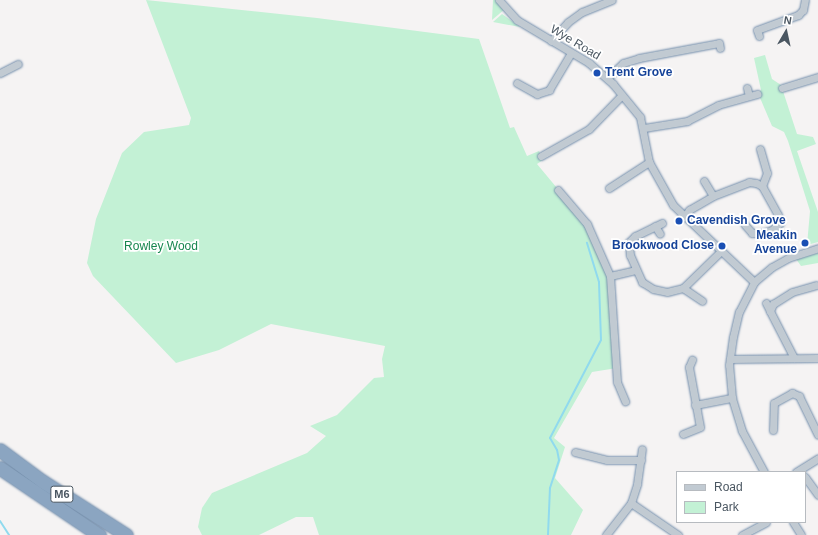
<!DOCTYPE html>
<html>
<head>
<meta charset="utf-8">
<style>
	body { margin:0 }
	#map { position:relative; width:818px; height:535px; overflow:hidden; background:#f5f3f3; font-family:Arial,sans-serif }
	div>[style] { position:absolute }
	[style*='--x'] { left:calc(var(--x)*1px); top:calc(var(--y)*1px); width:calc(var(--w)*1px); rotate:calc(var(--a)*1deg) }
	.green>* { inset:0; background:#c3f1d5 }
	.stream>* { height:2px; margin:-1px; padding:0 1px; transform-origin:1px; border-radius:1px; background:#90daee }
	.roads { filter:drop-shadow(0 0 1px #7690ad) drop-shadow(0 0 1px #7690ad) }
	.street>* { height:7px; margin:-3.5px; padding:0 3.5px; transform-origin:3.5px; border-radius:3.5px; background:#c1cad2 }
	.highway>* { height:13px; margin:-6.5px; padding:0 6.5px; transform-origin:6.5px; border-radius:6.5px; background:#8ba5c1 }
	.dots>* { width:11px; height:11px; translate:-50% -50%; box-sizing:border-box; border:2px solid #fff; border-radius:50% }
	span { translate:-50% -50%; white-space:nowrap; text-align:center; line-height:1.15; -webkit-text-stroke:3.5px #fff; paint-order:stroke }
	.shield-label span { padding:1px 3px; background:#fff; border:1px solid; border-radius:3px; -webkit-text-stroke-width:0 }
	.shield-label { font-size:11px; color:#4a5661; font-weight:700 }
	.street-label { font-size:12px; color:#4a5661 }
	.transit-label { font-size:12px; color:#164399; font-weight:700 }
	.left { translate:0 -50%; text-align:left }
	.right { translate:-100% -50%; text-align:right }
	.park-label { font-size:12px; color:#17864f }
	.legend { position:absolute; left:676px; top:471px; width:130px; height:52px; box-sizing:border-box; background:#fff; border:1px solid #b7bbc0; margin:0; padding:5px 7px; list-style:none; font-size:12px; color:#4a5661 }
	.legend li { display:flex; align-items:center; gap:8px; height:20px }
	.legend b { width:20px; border:1px solid #b7bbc0 }
	.north { position:absolute; left:766px; top:12px; width:40px; height:40px; -webkit-text-stroke:3px #fff; paint-order:stroke; rotate:9deg; font-size:11px; font-weight:700; line-height:16px; text-align:center; color:#4a5661 }
	.north::after { content:''; display:block; margin:auto; width:14px; height:18px; background:#4a5661; clip-path:polygon(50% 0,100% 100%,50% 72%,0 100%) }
</style>
</head>
<body>
<div id="map">
	<div class="green">
		<div style="clip-path:polygon(146px 0,317px 18px,479px 39px,510px 128px,514px 127px,527px 156px,539px 151px,543px 160px,537px 164px,587px 224px,610px 276px,617px 368px,592px 372px,554px 438px,565px 447px,555px 478px,583px 510px,571px 535px,319px 535px,313px 517px,296px 517px,259px 535px,202px 535px,198px 527px,202px 508px,212px 493px,307px 453px,326px 436px,310px 426px,337px 415px,374px 378px,384px 377px,382px 359px,385px 346px,271px 324px,219px 350px,176px 363px,93px 276px,87px 263px,96px 219px,122px 153px,144px 132px,189px 125px,191px 118px)"></div>
		<div style="clip-path:polygon(493px 0,500px 0,505px 9px,492px 20px)"></div>
		<div style="clip-path:polygon(502px 14px,520px 27px,493px 22px)"></div>
		<div style="clip-path:polygon(765px 55px,772px 79px,781px 85px,797px 134px,813px 137px,816px 144px,797px 151px,818px 212px,818px 242px,807px 245px,810px 211px,788px 141px,784px 132px,772px 126px,758px 93px,761px 90px,754px 58px)"></div>
		<div style="clip-path:polygon(818px 253px,818px 263px,801px 266px,796px 259px)"></div>
	</div>
	<div class="stream">
		<div style="--x:0;--y:521;--w:17;--a:57"></div>
		<div style="--x:548;--y:535;--w:47;--a:-87.6"></div>
		<div style="--x:550;--y:488;--w:29;--a:-72"></div>
		<div style="--x:559;--y:460;--w:10;--a:-101"></div>
		<div style="--x:557;--y:450;--w:14;--a:-120"></div>
		<div style="--x:550;--y:438;--w:110;--a:-62.5"></div>
		<div style="--x:601;--y:340;--w:58;--a:-92"></div>
		<div style="--x:599;--y:282;--w:41;--a:-107.1"></div>
	</div>
	<div class="roads">
		<div class="street">
			<div style="--x:499;--y:0;--w:27;--a:48"></div>
			<div style="--x:517;--y:20;--w:84;--a:30.8"></div>
			<div style="--x:589;--y:63;--w:32;--a:41"></div>
			<div style="--x:613;--y:84;--w:43;--a:50.7"></div>
			<div style="--x:640;--y:117;--w:46;--a:78.7"></div>
			<div style="--x:649;--y:162;--w:49;--a:60.8"></div>
			<div style="--x:673;--y:205;--w:112;--a:43.5"></div>
			<div style="--x:759;--y:36;--w:6;--a:-108"></div>
			<div style="--x:757;--y:30;--w:44;--a:-20.1"></div>
			<div style="--x:798;--y:15;--w:7;--a:-45"></div>
			<div style="--x:803;--y:10;--w:10;--a:-79"></div>
			<div style="--x:551;--y:41;--w:25;--a:-48"></div>
			<div style="--x:568;--y:22;--w:17;--a:-36"></div>
			<div style="--x:582;--y:12;--w:32;--a:-22"></div>
			<div style="--x:0;--y:73;--w:20;--a:-27"></div>
			<div style="--x:607;--y:78;--w:22;--a:-43"></div>
			<div style="--x:623;--y:63;--w:17;--a:-17"></div>
			<div style="--x:639;--y:58;--w:81;--a:-10.6"></div>
			<div style="--x:719;--y:43;--w:5;--a:79"></div>
			<div style="--x:517;--y:83;--w:23;--a:29"></div>
			<div style="--x:537;--y:94;--w:13;--a:-18"></div>
			<div style="--x:549;--y:90;--w:43;--a:-59.3"></div>
			<div style="--x:747;--y:88;--w:8;--a:76"></div>
			<div style="--x:782;--y:88;--w:38;--a:-17"></div>
			<div style="--x:644;--y:128;--w:44;--a:-9.2"></div>
			<div style="--x:687;--y:121;--w:35;--a:-27"></div>
			<div style="--x:718;--y:105;--w:41;--a:-15.8"></div>
			<div style="--x:760;--y:149;--w:25;--a:74"></div>
			<div style="--x:767;--y:173;--w:14;--a:111"></div>
			<div style="--x:541;--y:156;--w:55;--a:-29.4"></div>
			<div style="--x:589;--y:129;--w:47;--a:-45.9"></div>
			<div style="--x:704;--y:181;--w:17;--a:59"></div>
			<div style="--x:609;--y:188;--w:48;--a:-33"></div>
			<div style="--x:558;--y:190;--w:45;--a:49.5"></div>
			<div style="--x:587;--y:224;--w:57;--a:66.1"></div>
			<div style="--x:610;--y:276;--w:106;--a:86.2"></div>
			<div style="--x:617;--y:382;--w:21;--a:67"></div>
			<div style="--x:684;--y:217;--w:9;--a:-54"></div>
			<div style="--x:689;--y:210;--w:28;--a:-30"></div>
			<div style="--x:713;--y:196;--w:39;--a:-21"></div>
			<div style="--x:749;--y:182;--w:7;--a:8"></div>
			<div style="--x:756;--y:183;--w:7;--a:27"></div>
			<div style="--x:762;--y:186;--w:33;--a:61"></div>
			<div style="--x:778;--y:215;--w:8;--a:76"></div>
			<div style="--x:780;--y:223;--w:11;--a:139"></div>
			<div style="--x:772;--y:230;--w:10;--a:163"></div>
			<div style="--x:762;--y:233;--w:10;--a:180"></div>
			<div style="--x:752;--y:233;--w:11;--a:-131"></div>
			<div style="--x:662;--y:223;--w:30;--a:154"></div>
			<div style="--x:635;--y:236;--w:8;--a:135"></div>
			<div style="--x:629;--y:242;--w:13;--a:86"></div>
			<div style="--x:630;--y:255;--w:30;--a:66"></div>
			<div style="--x:642;--y:282;--w:13;--a:32"></div>
			<div style="--x:653;--y:289;--w:14;--a:12"></div>
			<div style="--x:667;--y:292;--w:16;--a:-14"></div>
			<div style="--x:683;--y:288;--w:52;--a:-44.2"></div>
			<div style="--x:655;--y:226;--w:9;--a:58"></div>
			<div style="--x:610;--y:276;--w:26;--a:-13"></div>
			<div style="--x:683;--y:288;--w:23;--a:34"></div>
			<div style="--x:766;--y:303;--w:9;--a:63"></div>
			<div style="--x:794;--y:358;--w:53;--a:-117.1"></div>
			<div style="--x:770;--y:311;--w:8;--a:-67"></div>
			<div style="--x:773;--y:304;--w:22;--a:-32"></div>
			<div style="--x:792;--y:292;--w:25;--a:-16"></div>
			<div style="--x:730;--y:359;--w:88;--a:-0.7"></div>
			<div style="--x:695;--y:405;--w:38;--a:-11"></div>
			<div style="--x:773;--y:430;--w:27;--a:-88"></div>
			<div style="--x:774;--y:403;--w:21;--a:-29"></div>
			<div style="--x:792;--y:393;--w:8;--a:23"></div>
			<div style="--x:799;--y:396;--w:43;--a:64"></div>
			<div style="--x:683;--y:434;--w:18;--a:-22"></div>
			<div style="--x:700;--y:427;--w:61;--a:-100.4"></div>
			<div style="--x:689;--y:367;--w:8;--a:-67"></div>
			<div style="--x:575;--y:452;--w:33;--a:14"></div>
			<div style="--x:607;--y:460;--w:34;--a:0"></div>
			<div style="--x:764;--y:472;--w:47;--a:-118.2"></div>
			<div style="--x:742;--y:431;--w:34;--a:-107"></div>
			<div style="--x:732;--y:398;--w:33;--a:-95"></div>
			<div style="--x:729;--y:365;--w:28;--a:-82"></div>
			<div style="--x:733;--y:337;--w:26;--a:-77"></div>
			<div style="--x:739;--y:312;--w:34;--a:-63"></div>
			<div style="--x:754;--y:282;--w:23;--a:-40"></div>
			<div style="--x:772;--y:267;--w:18;--a:-29"></div>
			<div style="--x:788;--y:258;--w:32;--a:-18"></div>
			<div style="--x:796;--y:472;--w:26;--a:-32"></div>
			<div style="--x:805;--y:477;--w:22;--a:54"></div>
			<div style="--x:631;--y:503;--w:57;--a:34.2"></div>
			<div style="--x:793;--y:522;--w:15;--a:58"></div>
			<div style="--x:606;--y:535;--w:41;--a:-52"></div>
			<div style="--x:631;--y:503;--w:20;--a:-72"></div>
			<div style="--x:637;--y:484;--w:35;--a:-82"></div>
			<div style="--x:742;--y:535;--w:27;--a:-28"></div>
		</div>
		<div class="highway">
			<div style="--x:0;--y:450;--w:52;--a:36.4"></div>
			<div style="--x:42;--y:481;--w:100;--a:32.7"></div>
			<div style="--x:0;--y:468;--w:120;--a:34.1"></div>
		</div>
	</div>
	<div class="dots">
		<div style="left:597px;top:73px;background:#1a4fb4"></div>
		<div style="left:679px;top:221px;background:#1a4fb4"></div>
		<div style="left:805px;top:243px;background:#1a4fb4"></div>
		<div style="left:722px;top:246px;background:#1a4fb4"></div>
	</div>
	<div class="shield-label">
		<span style="left:62px;top:494px">M6</span>
	</div>
	<div class="street-label">
		<span style="left:575px;top:43px;rotate:31deg">Wye Road</span>
	</div>
	<div class="transit-label">
		<span class="left" style="left:605px;top:73px">Trent Grove</span>
		<span class="left" style="left:687px;top:221px">Cavendish Grove</span>
		<span class="right" style="left:797px;top:243px">Meakin<br>Avenue</span>
		<span class="right" style="left:714px;top:246px">Brookwood Close</span>
	</div>
	<div class="park-label">
		<span style="left:161px;top:247px">Rowley Wood</span>
	</div>
	<ul class="legend">
	<li><b style="height:5px;background:#c1cad2"></b>Road</li>
	<li><b style="height:11px;background:#c3f1d5"></b>Park</li>
	</ul>
	<div class="north">N</div>
</div>
</body>
</html>
